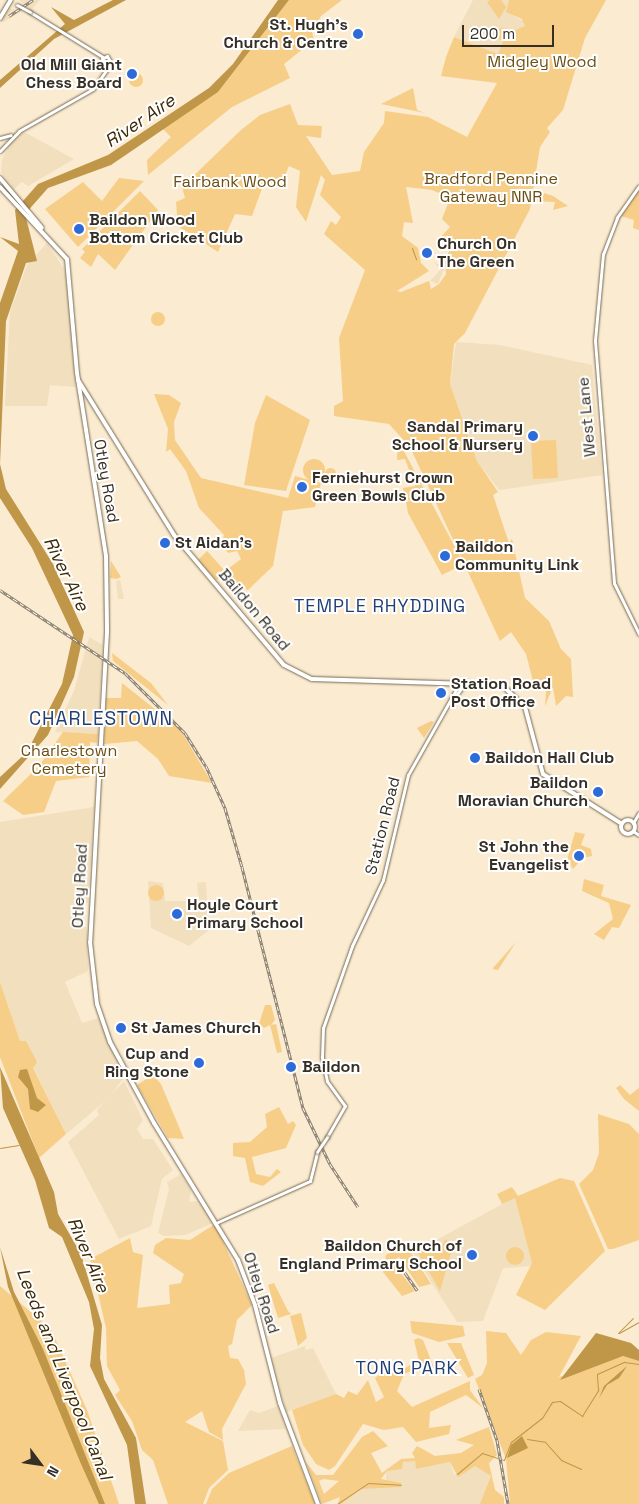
<!DOCTYPE html>
<html>
<head>
<meta charset="utf-8">
<style>
	body { margin:0 }
	#map { position:relative; width:639px; height:1504px; overflow:hidden; background:#faebd1; font-family:"Space Grotesk",sans-serif }
	div>[style] { position:absolute }
	[style*='--x'] { left:calc(var(--x)*1px); top:calc(var(--y)*1px); width:calc(var(--w)*1px); rotate:calc(var(--a)*1deg) }
	.built>* { inset:0; background:#f2dfbe }
	.green>* { inset:0; background:#f7ce87 }
	.round { border-radius:50% }
	.water>* { inset:0; background:#c09648 }
	.stream>* { height:1px; margin:-0.5px; padding:0 0.5px; transform-origin:0.5px; border-radius:0.5px; background:#c09648 }
	.roads { filter:drop-shadow(0 0 1px #776a53) drop-shadow(0 0 1px #776a53) }
	.tertiary>* { height:3px; margin:-1.5px; padding:0 1.5px; transform-origin:1.5px; border-radius:1.5px; background:#fff }
	.secondary>* { height:4px; margin:-2px; padding:0 2px; transform-origin:2px; border-radius:2px; background:#fff }
	.secondary>.ring { margin:-2px; padding:0; box-sizing:content-box; background:none; border:4px solid #fff; border-radius:50% }
	.primary>* { height:4px; margin:-2px; padding:0 2px; transform-origin:2px; border-radius:2px; background:#fff }
	.rail>* { height:3px; margin-top:-1.5px; transform-origin:0; background:repeating-linear-gradient(90deg,#fff 0 4px,#877d6d 0 8px); box-sizing:border-box; border-block:1px solid #877d6d }
	.bridges { filter:drop-shadow(0 0 1px #776a53) drop-shadow(0 0 1px #776a53) }
	.tertiary-bridge>* { height:3px; margin:-1.5px; padding:0 1.5px; transform-origin:1.5px; border-radius:1.5px; background:#fff }
	.dots>* { width:14px; height:14px; translate:-50% -50%; box-sizing:border-box; border:2px solid #fff; border-radius:50% }
	span { translate:-50% -50%; white-space:nowrap; text-align:center; line-height:1.15; -webkit-text-stroke:4px #fff; paint-order:stroke }
	.poi-label { font-size:16px; color:#352f26; font-weight:700 }
	.right { translate:-100% -50%; text-align:right }
	.left { translate:0 -50%; text-align:left }
	.park-label { font-size:16px; color:#6b4e12 }
	.street-label { font-size:16px; color:#352f26 }
	.water-label { font-size:18px; color:#3d2b08; font-style:italic }
	.neighbourhood-label { font-size:18px; color:#203f75; letter-spacing:1px }
	.quarter-label { font-size:19px; color:#203f75; letter-spacing:1px }
	.north { position:absolute; left:15px; top:1439px; width:50px; height:50px; -webkit-text-stroke:4px #fff; paint-order:stroke; rotate:121deg; font-size:14px; font-weight:700; line-height:20px; text-align:center; color:#352f26 }
	.north::after { content:''; display:block; margin:auto; width:18px; height:22px; background:#352f26; clip-path:polygon(50% 0,100% 100%,50% 72%,0 100%) }
	.scale { position:absolute; left:462px; top:25px; width:92px; height:22px; box-sizing:border-box; border:2px solid #352f26; border-top:0; padding-left:6px; font-size:15px; line-height:18px; white-space:nowrap; color:#352f26; -webkit-text-stroke:4px #fff; paint-order:stroke }
</style>
</head>
<body>
<div id="map">
	<div class="built">
		<div style="clip-path:polygon(19px 0,40px 0,31px 10px)"></div>
		<div style="clip-path:polygon(473px 0,509px 0,507px 12px,525px 22px,524px 29px,499px 40px,503px 42px,498px 54px,454px 37px)"></div>
		<div style="clip-path:polygon(9px 8px,21px 12px,1px 23px,1px 22px)"></div>
		<div style="clip-path:polygon(24px 132px,74px 159px,28px 186px,22px 182px,14px 189px,1px 172px,2px 160px,11px 142px)"></div>
		<div style="clip-path:polygon(47px 243px,66px 272px,76px 387px,50px 385px,47px 406px,5px 406px,10px 312px,27px 265px)"></div>
		<div style="clip-path:polygon(433px 262px,445px 267px,438px 284px,430px 281px,441px 269px)"></div>
		<div style="clip-path:polygon(456px 342px,500px 345px,592px 365px,602px 475px,499px 490px,477px 461px,450px 384px)"></div>
		<div style="clip-path:polygon(120px 580px,124px 599px,118px 599px,116px 581px)"></div>
		<div style="clip-path:polygon(89px 637px,103px 645px,98px 734px,55px 732px,74px 691px)"></div>
		<div style="clip-path:polygon(94px 807px,88px 903px,70px 905px,73px 928px,87px 927px,88px 971px,65px 982px,82px 1023px,98px 1018px,125px 1076px,109px 1098px,66px 1134px,20px 1041px,0 982px,0 822px)"></div>
		<div style="clip-path:polygon(148px 881px,163px 883px,165px 901px,199px 901px,197px 883px,206px 882px,209px 930px,189px 946px,151px 928px)"></div>
		<div style="clip-path:polygon(124px 1081px,143px 1120px,137px 1129px,143px 1139px,153px 1139px,173px 1170px,162px 1179px,151px 1226px,119px 1239px,68px 1142px,99px 1115px,97px 1110px)"></div>
		<div style="clip-path:polygon(181px 1174px,191px 1190px,189px 1202px,198px 1201px,213px 1223px,185px 1235px,164px 1236px,158px 1233px,169px 1189px,167px 1182px)"></div>
		<div style="clip-path:polygon(515px 1197px,533px 1266px,503px 1268px,483px 1321px,457px 1322px,409px 1247px,431px 1243px)"></div>
		<div style="clip-path:polygon(305px 1346px,306px 1350px,313px 1348px,336px 1394px,286px 1412px,271px 1358px)"></div>
		<div style="clip-path:polygon(278px 1406px,286px 1429px,238px 1431px,250px 1410px,259px 1413px)"></div>
		<div style="clip-path:polygon(415px 1458px,416px 1469px,450px 1462px,454px 1475px,475px 1466px,491px 1476px,490px 1504px,341px 1504px,361px 1489px,386px 1487px,386px 1469px)"></div>
	</div>
	<div class="green">
		<div style="clip-path:polygon(289px 0,342px 0,321px 16px,312px 32px,314px 40px,284px 64px,290px 78px,232px 107px,148px 175px,147px 160px,171px 137px,162px 128px,218px 92px)"></div>
		<div style="clip-path:polygon(490px 0,501px 0,506px 7px,499px 19px,487px 2px)"></div>
		<div style="clip-path:polygon(evenodd,509px 0,606px 0,585px 38px,563px 110px,547px 128px,550px 132px,540px 147px,530px 209px,465px 333px,454px 344px,450px 384px,477px 461px,498px 492px,493px 495px,509px 543px,512px 539px,525px 598px,549px 621px,561px 649px,571px 659px,573px 697px,566px 696px,556px 706px,553px 687px,545px 706px,546px 691px,533px 681px,526px 654px,511px 632px,500px 641px,410px 447px,389px 424px,334px 416px,334px 406px,343px 401px,339px 338px,365px 270px,324px 234px,331px 221px,336px 225px,341px 217px,320px 195px,325px 180px,321px 175px,306px 222px,296px 207px,300px 171px,289px 166px,284px 178px,264px 183px,252px 216px,235px 214px,218px 252px,178px 226px,176px 202px,185px 198px,182px 187px,241px 130px,260px 115px,290px 104px,298px 125px,322px 126px,321px 138px,306px 136px,332px 175px,360px 171px,364px 152px,384px 123px,385px 111px,428px 117px,467px 137px,497px 83px,441px 76px,446px 57px,454px 37px,498px 54px,503px 42px,495px 36px,500px 28px,516px 30px,525px 26px,522px 19px,506px 12px,509px 0,406px 187px,432px 190px,450px 198px,442px 219px,450px 227px,438px 240px,452px 244px,445px 261px,446px 274px,439px 284px,431px 289px,429px 281px,401px 292px,397px 291px,429px 271px,421px 263px,418px 248px,402px 236px,404px 222px,413px 223px,406px 187px)"></div>
		<div class="round" style="left:129px;top:73px;width:14px;height:14px"></div>
		<div style="clip-path:polygon(413px 88px,417px 110px,425px 113px,381px 104px)"></div>
		<div style="clip-path:polygon(119px 178px,144px 181px,78px 247px,45px 209px,83px 182px,102px 201px)"></div>
		<div style="clip-path:polygon(535px 190px,553px 196px,568px 206px,553px 210px,555px 202px,533px 201px)"></div>
		<div style="clip-path:polygon(639px 190px,639px 230px,633px 228px,634px 220px,621px 216px)"></div>
		<div style="clip-path:polygon(140px 191px,158px 210px,115px 270px,98px 254px,91px 267px,80px 258px,85px 252px,82px 249px)"></div>
		<div class="round" style="left:151px;top:312px;width:14px;height:14px"></div>
		<div style="clip-path:polygon(154px 394px,169px 395px,181px 403px,174px 422px,175px 440px,201px 478px,288px 498px,295px 476px,321px 483px,315px 507px,283px 511px,273px 566px,248px 590px,221px 578px,216px 580px,198px 560px,207px 551px,225px 571px,241px 559px,237px 551px,228px 553px,222px 544px,224px 535px,199px 508px,186px 471px,170px 449px,166px 452px,168px 429px)"></div>
		<div style="clip-path:polygon(266px 395px,310px 420px,286px 491px,244px 485px,255px 423px)"></div>
		<div style="clip-path:polygon(398px 440px,464px 564px,442px 575px,408px 513px,406px 502px,414px 499px,405px 501px,403px 488px,415px 486px,405px 459px,397px 460px)"></div>
		<div style="clip-path:polygon(556px 440px,558px 478px,533px 479px,531px 441px)"></div>
		<div class="round" style="left:303px;top:459px;width:22px;height:22px"></div>
		<div class="round" style="left:324.5px;top:467.5px;width:11px;height:11px"></div>
		<div style="clip-path:polygon(111px 561px,121px 577px,117px 579px,110px 578px)"></div>
		<div style="clip-path:polygon(112px 653px,151px 683px,168px 705px,113px 661px)"></div>
		<div style="clip-path:polygon(122px 683px,180px 729px,212px 783px,169px 776px,158px 759px,137px 741px,104px 744px,106px 698px,121px 698px)"></div>
		<div style="clip-path:polygon(431px 721px,434px 722px,424px 738px,417px 728px)"></div>
		<div style="clip-path:polygon(63px 732px,98px 734px,97px 743px,90px 742px,89px 777px,56px 781px,44px 812px,23px 815px,3px 801px,39px 766px)"></div>
		<div style="clip-path:polygon(575px 832px,585px 834px,581px 845px,591px 849px,592px 856px,583px 858px,573px 869px,567px 860px)"></div>
		<div style="clip-path:polygon(584px 879px,604px 885px,601px 896px,631px 905px,619px 928px,612px 927px,604px 940px,594px 934px,613px 919px,609px 903px,582px 891px)"></div>
		<div class="round" style="left:148px;top:885px;width:16px;height:16px"></div>
		<div style="clip-path:polygon(516px 942px,498px 970px,493px 969px,493px 968px)"></div>
		<div style="clip-path:polygon(0 982px,20px 1041px,26px 1041px,37px 1062px,33px 1068px,66px 1134px,39px 1158px,0 1057px)"></div>
		<div style="clip-path:polygon(265px 1005px,271px 1005px,275px 1020px,271px 1025px,276px 1024px,282px 1052px,277px 1053px,270px 1025px,264px 1028px,259px 1024px)"></div>
		<div style="clip-path:polygon(153px 1075px,161px 1084px,184px 1139px,168px 1138px,137px 1085px)"></div>
		<div style="clip-path:polygon(620px 1085px,630px 1095px,639px 1088px,639px 1111px,624px 1099px,616px 1088px)"></div>
		<div style="clip-path:polygon(279px 1107px,288px 1124px,293px 1121px,296px 1125px,286px 1148px,252px 1157px,256px 1174px,270px 1177px,277px 1169px,281px 1172px,263px 1186px,250px 1182px,245px 1158px,233px 1156px,233px 1143px,250px 1142px,267px 1127px,265px 1114px)"></div>
		<div style="clip-path:polygon(598px 1114px,629px 1124px,639px 1134px,639px 1240px,613px 1249px,608px 1249px,579px 1184px,593px 1170px,599px 1153px)"></div>
		<div style="clip-path:polygon(560px 1178px,574px 1181px,605px 1251px,545px 1310px,516px 1295px,532px 1263px,515px 1198px,502px 1204px,497px 1194px,512px 1187px,518px 1196px)"></div>
		<div style="clip-path:polygon(215px 1224px,252px 1305px,237px 1320px,232px 1344px,228px 1346px,230px 1358px,238px 1359px,244px 1370px,246px 1384px,222px 1429px,223px 1440px,209px 1432px,202px 1411px,185px 1422px,223px 1441px,228px 1470px,209px 1488px,203px 1504px,168px 1504px,153px 1460px,142px 1450px,132px 1421px,115px 1395px,120px 1390px,107px 1366px,106px 1328px,90px 1259px,130px 1238px,133px 1252px,143px 1255px,137px 1308px,170px 1304px,169px 1285px,181px 1283px,184px 1274px,153px 1253px,155px 1245px,166px 1238px,190px 1240px)"></div>
		<div style="clip-path:polygon(445px 1239px,453px 1246px,440px 1291px,417px 1251px,442px 1247px)"></div>
		<div style="clip-path:polygon(404px 1242px,431px 1284px,419px 1287px,399px 1257px,392px 1262px,415px 1291px,402px 1296px,383px 1272px,386px 1255px)"></div>
		<div class="round" style="left:506px;top:1247px;width:18px;height:18px"></div>
		<div style="clip-path:polygon(274px 1283px,288px 1311px,291px 1314px,278px 1318px,268px 1285px)"></div>
		<div style="clip-path:polygon(0 1286px,51px 1329px,87px 1410px,119px 1504px,0 1504px)"></div>
		<div style="clip-path:polygon(301px 1313px,307px 1338px,298px 1346px,290px 1316px)"></div>
		<div style="clip-path:polygon(410px 1321px,463px 1326px,465px 1336px,439px 1342px,412px 1333px)"></div>
		<div style="clip-path:polygon(486px 1331px,506px 1333px,521px 1355px,531px 1340px,546px 1332px,581px 1336px,559px 1377px,623px 1356px,639px 1361px,639px 1504px,510px 1504px,506px 1459px,475px 1379px,482px 1375px,487px 1363px)"></div>
		<div style="clip-path:polygon(418px 1338px,423px 1340px,434px 1368px,422px 1374px,414px 1340px)"></div>
		<div style="clip-path:polygon(447px 1343px,461px 1343px,474px 1375px,468px 1378px)"></div>
		<div style="clip-path:polygon(415px 1362px,417px 1369px,404px 1374px,397px 1391px,412px 1407px,470px 1381px,470px 1390px,483px 1408px,466px 1395px,430px 1412px,429px 1428px,451px 1425px,449px 1434px,416px 1442px,403px 1427px,384px 1430px,363px 1424px,335px 1466px,329px 1470px,316px 1464px,303px 1445px,292px 1410px,336px 1394px,344px 1398px,348px 1391px,357px 1395px,368px 1380px,376px 1402px,384px 1397px,375px 1378px,391px 1366px,399px 1372px)"></div>
		<div style="clip-path:polygon(evenodd,489px 1427px,497px 1455px,489px 1463px,495px 1490px,504px 1497px,504px 1504px,480px 1504px,491px 1476px,475px 1466px,458px 1477px,450px 1462px,416px 1469px,415px 1461px,403px 1462px,402px 1469px,387px 1471px,381px 1479px,401px 1483px,401px 1487px,361px 1489px,341px 1504px,338px 1504px,340px 1497px,322px 1504px,306px 1462px,316px 1475px,333px 1475px,362px 1437px,373px 1431px,388px 1446px,371px 1453px,382px 1473px,401px 1459px,415px 1458px,412px 1453px,417px 1446px,435px 1456px,461px 1453px,474px 1445px,456px 1440px,489px 1427px,323px 1479px,339px 1481px,324px 1494px,319px 1481px,323px 1479px)"></div>
		<div style="clip-path:polygon(292px 1446px,315px 1504px,206px 1504px,212px 1489px,229px 1473px)"></div>
	</div>
	<div class="water">
		<div style="clip-path:polygon(113px 0,126px 0,54px 39px,0 88px,0 80px,65px 24px,51px 7px,74px 20px)"></div>
		<div style="clip-path:polygon(278px 0,289px 0,218px 92px,111px 165px,48px 188px,25px 214px,37px 261px,26px 263px,6px 321px,0 464px,6px 489px,53px 564px,84px 632px,74px 677px,48px 735px,0 789px,0 777px,27px 752px,62px 684px,73px 635px,32px 548px,0 498px,0 303px,18px 251px,0 237px,19px 244px,15px 210px,38px 184px,108px 155px,209px 88px,233px 64px)"></div>
		<div style="clip-path:polygon(0 1067px,54px 1192px,58px 1214px,81px 1254px,102px 1325px,100px 1358px,104px 1379px,136px 1438px,146px 1504px,135px 1504px,127px 1445px,90px 1366px,94px 1329px,89px 1302px,62px 1237px,49px 1228px,35px 1180px,3px 1108px)"></div>
		<div style="clip-path:polygon(27px 1069px,37px 1098px,46px 1105px,38px 1112px,30px 1109px,28px 1089px,18px 1077px,20px 1070px)"></div>
		<div style="clip-path:polygon(0 1247px,14px 1292px,43px 1349px,105px 1504px,99px 1504px,81px 1464px,8px 1287px)"></div>
		<div style="clip-path:polygon(596px 1333px,631px 1343px,639px 1350px,639px 1361px,623px 1356px,560px 1380px)"></div>
		<div style="clip-path:polygon(627px 1366px,619px 1378px,607px 1385px,599px 1398px,604px 1386px)"></div>
		<div style="clip-path:polygon(522px 1436px,528px 1448px,507px 1458px,511px 1445px)"></div>
	</div>
	<div class="stream">
		<div style="--x:412;--y:248;--w:12;--a:70"></div>
		<div style="--x:0;--y:1148;--w:19;--a:-9"></div>
		<div style="--x:618;--y:1333;--w:21;--a:-45"></div>
		<div style="--x:619;--y:1333;--w:23;--a:-29"></div>
		<div style="--x:527;--y:1439;--w:18;--a:9"></div>
		<div style="--x:545;--y:1442;--w:24;--a:48"></div>
		<div style="--x:561;--y:1460;--w:22;--a:24"></div>
		<div style="--x:457;--y:1474;--w:33;--a:-40"></div>
		<div style="--x:482;--y:1453;--w:23;--a:18"></div>
		<div style="--x:504;--y:1460;--w:19;--a:-69"></div>
		<div style="--x:511;--y:1442;--w:39;--a:-38"></div>
		<div style="--x:542;--y:1418;--w:19;--a:-58"></div>
		<div style="--x:552;--y:1402;--w:8;--a:-7"></div>
		<div style="--x:560;--y:1401;--w:27;--a:34"></div>
		<div style="--x:582;--y:1416;--w:31;--a:-58"></div>
		<div style="--x:598;--y:1390;--w:16;--a:-94"></div>
		<div style="--x:597;--y:1374;--w:30;--a:-24"></div>
		<div style="--x:624;--y:1362;--w:15;--a:8"></div>
		<div style="--x:337;--y:1504;--w:37;--a:-34"></div>
		<div style="--x:368;--y:1483;--w:33;--a:3"></div>
	</div>
	<div class="roads">
		<div class="tertiary">
			<div style="--x:30;--y:12;--w:86;--a:31.7"></div>
			<div style="--x:0;--y:138;--w:11;--a:-15"></div>
			<div style="--x:0;--y:151;--w:28;--a:-46"></div>
			<div style="--x:19;--y:131;--w:85;--a:-29.6"></div>
			<div style="--x:93;--y:89;--w:32;--a:-55"></div>
			<div style="--x:111;--y:63;--w:8;--a:-120"></div>
			<div style="--x:107;--y:56;--w:6;--a:149"></div>
			<div style="--x:102;--y:59;--w:8;--a:67"></div>
			<div style="--x:639;--y:186;--w:39;--a:125"></div>
			<div style="--x:617;--y:218;--w:39;--a:111"></div>
			<div style="--x:603;--y:254;--w:87;--a:95.3"></div>
			<div style="--x:595;--y:341;--w:243;--a:85.5"></div>
			<div style="--x:614;--y:583;--w:57;--a:63.9"></div>
			<div style="--x:454;--y:698;--w:21;--a:-53"></div>
			<div style="--x:633;--y:823;--w:12;--a:-59"></div>
			<div style="--x:633;--y:831;--w:7;--a:34"></div>
			<div style="--x:327;--y:1137;--w:36;--a:-60"></div>
			<div style="--x:345;--y:1106;--w:31;--a:-126"></div>
			<div style="--x:327;--y:1081;--w:25;--a:-102"></div>
			<div style="--x:322;--y:1057;--w:29;--a:-88"></div>
			<div style="--x:323;--y:1028;--w:87;--a:-70.5"></div>
			<div style="--x:352;--y:946;--w:73;--a:-64.8"></div>
			<div style="--x:383;--y:880;--w:108;--a:-76.6"></div>
			<div style="--x:408;--y:775;--w:108;--a:-60.6"></div>
			<div style="--x:218;--y:1222;--w:101;--a:-24"></div>
			<div style="--x:310;--y:1181;--w:30;--a:-76"></div>
		</div>
		<div class="secondary">
			<div style="--x:78;--y:380;--w:182;--a:58.2"></div>
			<div style="--x:174;--y:535;--w:170;--a:49.8"></div>
			<div style="--x:284;--y:665;--w:31;--a:27"></div>
			<div style="--x:312;--y:679;--w:190;--a:1.8"></div>
			<div style="--x:502;--y:685;--w:32;--a:44"></div>
			<div style="--x:525;--y:707;--w:69;--a:75"></div>
			<div style="--x:543;--y:774;--w:93;--a:32.3"></div>
			<div class="ring" style="left:621px;top:820px;width:10px;height:10px"></div>
		</div>
		<div class="primary">
			<div style="--x:0;--y:18;--w:21;--a:-59"></div>
			<div style="--x:0;--y:178;--w:65;--a:50"></div>
			<div style="--x:0;--y:187;--w:98;--a:47.1"></div>
			<div style="--x:67;--y:259;--w:114;--a:85"></div>
			<div style="--x:77;--y:373;--w:185;--a:81"></div>
			<div style="--x:106;--y:556;--w:76;--a:89.2"></div>
			<div style="--x:107;--y:632;--w:310;--a:93.1"></div>
			<div style="--x:90;--y:942;--w:62;--a:83.6"></div>
			<div style="--x:97;--y:1004;--w:40;--a:71.1"></div>
			<div style="--x:110;--y:1042;--w:92;--a:61.5"></div>
			<div style="--x:154;--y:1123;--w:161;--a:58.5"></div>
			<div style="--x:238;--y:1260;--w:48;--a:69.3"></div>
			<div style="--x:255;--y:1305;--w:101;--a:75.7"></div>
			<div style="--x:280;--y:1403;--w:108;--a:69.4"></div>
		</div>
	</div>
	<div class="rail">
		<div style="--x:9;--y:16;--w:29;--a:-34"></div>
		<div style="--x:0;--y:590;--w:150;--a:33.6"></div>
		<div style="--x:125;--y:673;--w:85;--a:45"></div>
		<div style="--x:185;--y:733;--w:39;--a:58"></div>
		<div style="--x:206;--y:766;--w:46;--a:65.7"></div>
		<div style="--x:225;--y:808;--w:61;--a:73.9"></div>
		<div style="--x:242;--y:867;--w:249;--a:75.8"></div>
		<div style="--x:303;--y:1108;--w:62;--a:64.3"></div>
		<div style="--x:330;--y:1164;--w:51;--a:56.9"></div>
		<div style="--x:396;--y:1260;--w:37;--a:55"></div>
		<div style="--x:479;--y:1389;--w:54;--a:70.6"></div>
		<div style="--x:497;--y:1440;--w:65;--a:80.2"></div>
	</div>
	<div class="bridges">
		<div class="tertiary-bridge">
			<div style="--x:17;--y:5;--w:15;--a:28"></div>
			<div style="--x:317;--y:1152;--w:18;--a:-56"></div>
		</div>
	</div>
	<div class="dots">
		<div style="left:358px;top:34px;background:#2d6bd8"></div>
		<div style="left:132px;top:74px;background:#2d6bd8"></div>
		<div style="left:79px;top:229px;background:#2d6bd8"></div>
		<div style="left:427px;top:253px;background:#2d6bd8"></div>
		<div style="left:533px;top:436px;background:#2d6bd8"></div>
		<div style="left:302px;top:487px;background:#2d6bd8"></div>
		<div style="left:165px;top:543px;background:#2d6bd8"></div>
		<div style="left:445px;top:556px;background:#2d6bd8"></div>
		<div style="left:441px;top:693px;background:#2d6bd8"></div>
		<div style="left:475px;top:758px;background:#2d6bd8"></div>
		<div style="left:598px;top:792px;background:#2d6bd8"></div>
		<div style="left:579px;top:856px;background:#2d6bd8"></div>
		<div style="left:177px;top:914px;background:#2d6bd8"></div>
		<div style="left:121px;top:1028px;background:#2d6bd8"></div>
		<div style="left:199px;top:1063px;background:#2d6bd8"></div>
		<div style="left:291px;top:1067px;background:#2d6bd8"></div>
		<div style="left:472px;top:1255px;background:#2d6bd8"></div>
	</div>
	<div class="poi-label">
		<span class="right" style="left:348px;top:34px">St. Hugh's<br>Church &amp; Centre</span>
		<span class="right" style="left:122px;top:74px">Old Mill Giant<br>Chess Board</span>
		<span class="left" style="left:89px;top:229px">Baildon Wood<br>Bottom Cricket Club</span>
		<span class="left" style="left:437px;top:253px">Church On<br>The Green</span>
		<span class="right" style="left:523px;top:436px">Sandal Primary<br>School &amp; Nursery</span>
		<span class="left" style="left:312px;top:487px">Ferniehurst Crown<br>Green Bowls Club</span>
		<span class="left" style="left:175px;top:543px">St Aidan's</span>
		<span class="left" style="left:455px;top:556px">Baildon<br>Community Link</span>
		<span class="left" style="left:451px;top:693px">Station Road<br>Post Office</span>
		<span class="left" style="left:485px;top:758px">Baildon Hall Club</span>
		<span class="right" style="left:588px;top:792px">Baildon<br>Moravian Church</span>
		<span class="right" style="left:569px;top:856px">St John the<br>Evangelist</span>
		<span class="left" style="left:187px;top:914px">Hoyle Court<br>Primary School</span>
		<span class="left" style="left:131px;top:1028px">St James Church</span>
		<span class="right" style="left:189px;top:1063px">Cup and<br>Ring Stone</span>
		<span class="left" style="left:302px;top:1067px">Baildon</span>
		<span class="right" style="left:462px;top:1255px">Baildon Church of<br>England Primary School</span>
	</div>
	<div class="park-label">
		<span style="left:542px;top:62px">Midgley Wood</span>
		<span style="left:491px;top:188px">Bradford Pennine<br>Gateway NNR</span>
		<span style="left:230px;top:182px">Fairbank Wood</span>
		<span style="left:69px;top:760px">Charlestown<br>Cemetery</span>
	</div>
	<div class="street-label">
		<span style="left:587px;top:417px;rotate:-95deg">West Lane</span>
		<span style="left:106px;top:481px;rotate:80deg">Otley Road</span>
		<span style="left:254px;top:610px;rotate:50deg">Baildon Road</span>
		<span style="left:383px;top:826px;rotate:-76deg">Station Road</span>
		<span style="left:80px;top:886px;rotate:-87deg">Otley Road</span>
		<span style="left:261px;top:1293px;rotate:72deg">Otley Road</span>
	</div>
	<div class="water-label">
		<span style="left:140px;top:121px;rotate:-34deg">River Aire</span>
		<span style="left:66px;top:574px;rotate:64deg">River Aire</span>
		<span style="left:88px;top:1255px;rotate:67deg">River Aire</span>
		<span style="left:64px;top:1374px;rotate:68deg">Leeds and Liverpool Canal</span>
	</div>
	<div class="neighbourhood-label">
		<span style="left:380px;top:606px">TEMPLE RHYDDING</span>
		<span style="left:407px;top:1368px">TONG PARK</span>
	</div>
	<div class="quarter-label">
		<span style="left:101px;top:719px">CHARLESTOWN</span>
	</div>
	<div class="north">N</div>
	<div class="scale">200 m</div>
</div>
</body>
</html>
